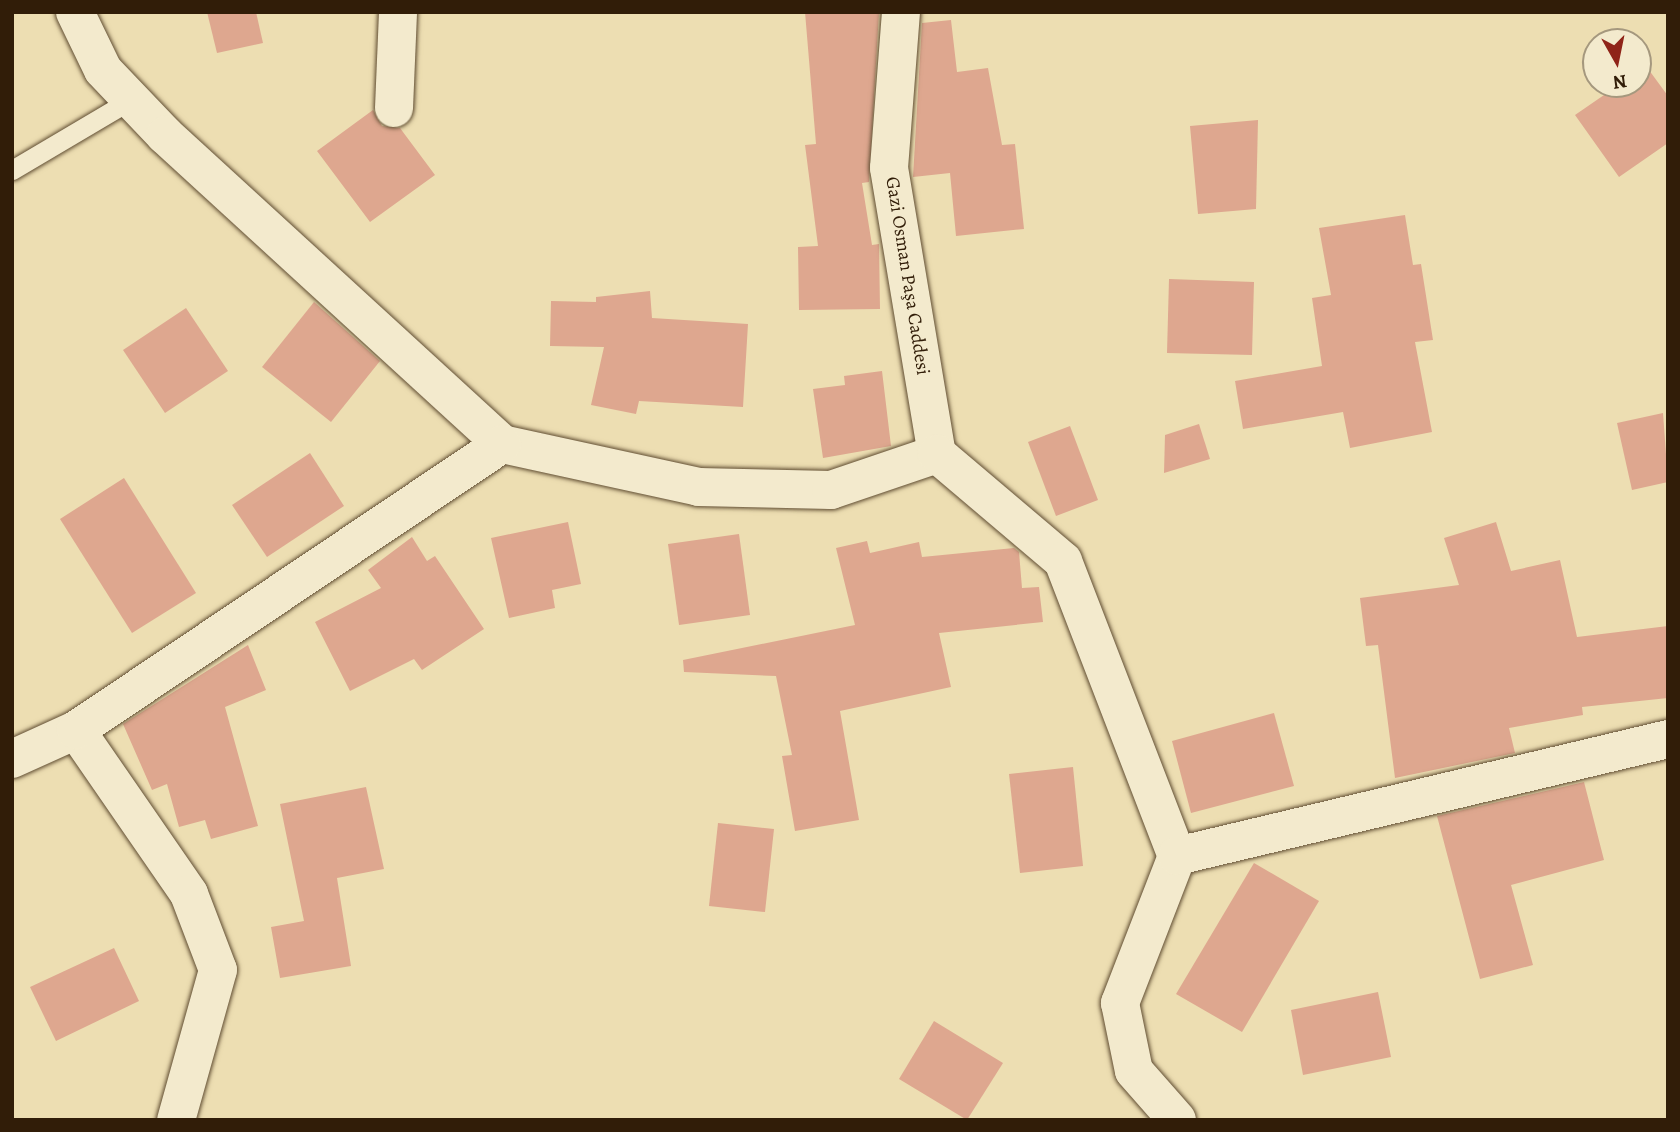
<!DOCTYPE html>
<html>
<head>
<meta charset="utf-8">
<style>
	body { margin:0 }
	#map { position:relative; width:1680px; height:1132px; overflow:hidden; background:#eddeb2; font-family:Alegreya,serif }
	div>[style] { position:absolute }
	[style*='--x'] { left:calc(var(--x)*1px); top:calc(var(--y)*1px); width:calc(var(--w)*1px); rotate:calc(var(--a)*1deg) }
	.building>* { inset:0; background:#dea78f }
	.roads { filter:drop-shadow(0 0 2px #604d32) drop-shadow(0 0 2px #604d32) }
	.service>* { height:19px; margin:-9.5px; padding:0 9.5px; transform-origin:9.5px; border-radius:9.5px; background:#f3eacd }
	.minor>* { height:38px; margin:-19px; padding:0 19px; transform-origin:19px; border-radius:19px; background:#f3eacd }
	span { translate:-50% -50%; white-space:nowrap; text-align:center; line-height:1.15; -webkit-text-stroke:5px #f3eacd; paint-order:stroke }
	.street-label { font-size:19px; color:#311d08 }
	.frame { position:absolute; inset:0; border:14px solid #311d08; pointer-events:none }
	.north { position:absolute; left:1582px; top:28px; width:70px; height:70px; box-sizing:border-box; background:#f3eacd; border:2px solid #a5987e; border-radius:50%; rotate:171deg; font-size:19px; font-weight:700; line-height:28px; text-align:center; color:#311d08 }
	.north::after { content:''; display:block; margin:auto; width:24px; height:32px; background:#8f2418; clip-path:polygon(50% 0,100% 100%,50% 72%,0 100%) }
</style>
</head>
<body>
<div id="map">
	<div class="building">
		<div style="clip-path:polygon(207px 12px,256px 12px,263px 43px,217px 53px)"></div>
		<div style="clip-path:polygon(805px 12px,879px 12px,869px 182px,862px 183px,872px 245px,879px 244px,880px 309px,799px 310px,798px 247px,818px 246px,805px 145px,816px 144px)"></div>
		<div style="clip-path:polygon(951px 20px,957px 72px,988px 68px,1002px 145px,1015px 144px,1024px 229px,956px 236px,950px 173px,913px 177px,922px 23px)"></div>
		<div style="clip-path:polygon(1646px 66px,1668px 96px,1668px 143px,1619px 177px,1575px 115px,1620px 84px,1638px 84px,1638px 72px)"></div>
		<div style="clip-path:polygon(373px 110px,382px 126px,400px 128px,435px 175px,370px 222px,317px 151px)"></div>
		<div style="clip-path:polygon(1258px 120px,1256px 209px,1198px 214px,1190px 126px)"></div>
		<div style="clip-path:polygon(1405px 215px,1413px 265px,1421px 264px,1433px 340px,1415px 342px,1432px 432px,1350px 448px,1343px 412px,1243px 429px,1235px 381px,1322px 366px,1312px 298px,1331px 295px,1319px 228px)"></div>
		<div style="clip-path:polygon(1169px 279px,1254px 282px,1252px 355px,1167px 353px)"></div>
		<div style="clip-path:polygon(650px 291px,652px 318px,748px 324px,743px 407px,639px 401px,636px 414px,591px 405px,604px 347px,550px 346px,551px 301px,596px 302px,596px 297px)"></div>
		<div style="clip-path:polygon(314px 302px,380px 361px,331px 422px,262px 367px)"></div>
		<div style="clip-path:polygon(186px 308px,228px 371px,165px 413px,123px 350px)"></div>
		<div style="clip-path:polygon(882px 371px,891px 446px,823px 458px,813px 389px,845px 385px,844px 376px)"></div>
		<div style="clip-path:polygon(1663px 413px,1668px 482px,1632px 490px,1617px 423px)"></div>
		<div style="clip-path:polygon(1199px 424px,1210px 459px,1164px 473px,1165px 435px)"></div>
		<div style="clip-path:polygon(1070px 426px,1098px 500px,1056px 516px,1028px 442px)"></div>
		<div style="clip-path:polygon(310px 453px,344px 506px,267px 557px,232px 505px)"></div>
		<div style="clip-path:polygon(124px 478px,196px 593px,132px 633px,60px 519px)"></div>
		<div style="clip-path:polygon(568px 522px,581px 584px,552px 590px,555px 608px,509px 618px,491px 538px)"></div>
		<div style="clip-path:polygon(1496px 522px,1511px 571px,1560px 560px,1577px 637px,1668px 626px,1668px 698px,1582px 707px,1583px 715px,1509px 728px,1515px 753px,1395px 778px,1378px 645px,1366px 646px,1360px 598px,1459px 585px,1444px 538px)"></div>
		<div style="clip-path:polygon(739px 534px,750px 615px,679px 625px,668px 544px)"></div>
		<div style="clip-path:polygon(412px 537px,427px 561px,435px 556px,484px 629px,422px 670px,414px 659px,350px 691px,315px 622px,381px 588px,368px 570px)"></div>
		<div style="clip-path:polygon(867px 541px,870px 553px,919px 542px,922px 557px,1014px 548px,1019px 552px,1022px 588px,1039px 587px,1043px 622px,939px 633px,951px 687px,840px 711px,859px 820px,795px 831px,782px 756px,792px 755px,776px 676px,684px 672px,683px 660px,855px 625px,836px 548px)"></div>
		<div style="clip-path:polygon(248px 645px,266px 690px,225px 707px,258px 826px,211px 839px,205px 820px,179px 827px,167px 784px,152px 790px,123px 724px)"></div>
		<div style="clip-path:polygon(1274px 713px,1294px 786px,1191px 813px,1172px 741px)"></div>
		<div style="clip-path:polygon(1073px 767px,1083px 866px,1020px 873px,1009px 774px)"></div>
		<div style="clip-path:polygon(1584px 782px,1604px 860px,1511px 885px,1533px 965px,1480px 979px,1437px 816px)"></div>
		<div style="clip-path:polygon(366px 787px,384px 869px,337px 878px,351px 966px,280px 978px,271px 927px,304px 921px,280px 804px)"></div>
		<div style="clip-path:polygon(718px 823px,774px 829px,765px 912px,709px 906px)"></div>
		<div style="clip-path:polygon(1254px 863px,1319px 901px,1242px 1032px,1176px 994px)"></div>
		<div style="clip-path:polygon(114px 948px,139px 1001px,56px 1041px,30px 987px)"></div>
		<div style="clip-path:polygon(1378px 992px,1391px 1057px,1303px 1075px,1291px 1010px)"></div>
		<div style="clip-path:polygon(934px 1021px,1003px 1063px,967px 1120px,899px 1079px)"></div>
	</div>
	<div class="roads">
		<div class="service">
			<div style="--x:12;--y:170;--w:139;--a:-30.6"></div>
		</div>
		<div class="minor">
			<div style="--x:75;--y:12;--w:64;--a:64.2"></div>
			<div style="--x:103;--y:70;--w:90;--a:46.4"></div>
			<div style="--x:165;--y:135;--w:457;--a:42.5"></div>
			<div style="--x:502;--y:444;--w:202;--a:12.3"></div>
			<div style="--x:699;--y:487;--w:132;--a:1.3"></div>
			<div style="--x:831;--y:490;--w:112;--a:-18.8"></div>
			<div style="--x:901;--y:12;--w:156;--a:94.4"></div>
			<div style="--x:889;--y:168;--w:290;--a:80.5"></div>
			<div style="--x:394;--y:108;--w:96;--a:-87.6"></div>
			<div style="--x:937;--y:454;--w:165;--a:40.3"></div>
			<div style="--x:1063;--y:561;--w:316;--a:68.9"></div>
			<div style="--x:1177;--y:856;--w:158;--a:111.2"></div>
			<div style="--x:1120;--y:1003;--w:69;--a:78.4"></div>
			<div style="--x:1134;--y:1071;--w:65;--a:48.7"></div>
			<div style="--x:76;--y:730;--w:199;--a:55.4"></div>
			<div style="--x:189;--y:894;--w:81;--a:69.1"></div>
			<div style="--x:218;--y:970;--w:156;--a:105.6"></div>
			<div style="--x:12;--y:759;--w:70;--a:-24.4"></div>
			<div style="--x:76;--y:730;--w:513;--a:-33.88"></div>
			<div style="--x:1177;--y:856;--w:505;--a:-13.4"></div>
		</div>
	</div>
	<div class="street-label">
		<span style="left:907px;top:276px;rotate:81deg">Gazi Osman Paşa Caddesi</span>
	</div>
	<div class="frame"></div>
	<div class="north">N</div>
</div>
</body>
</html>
